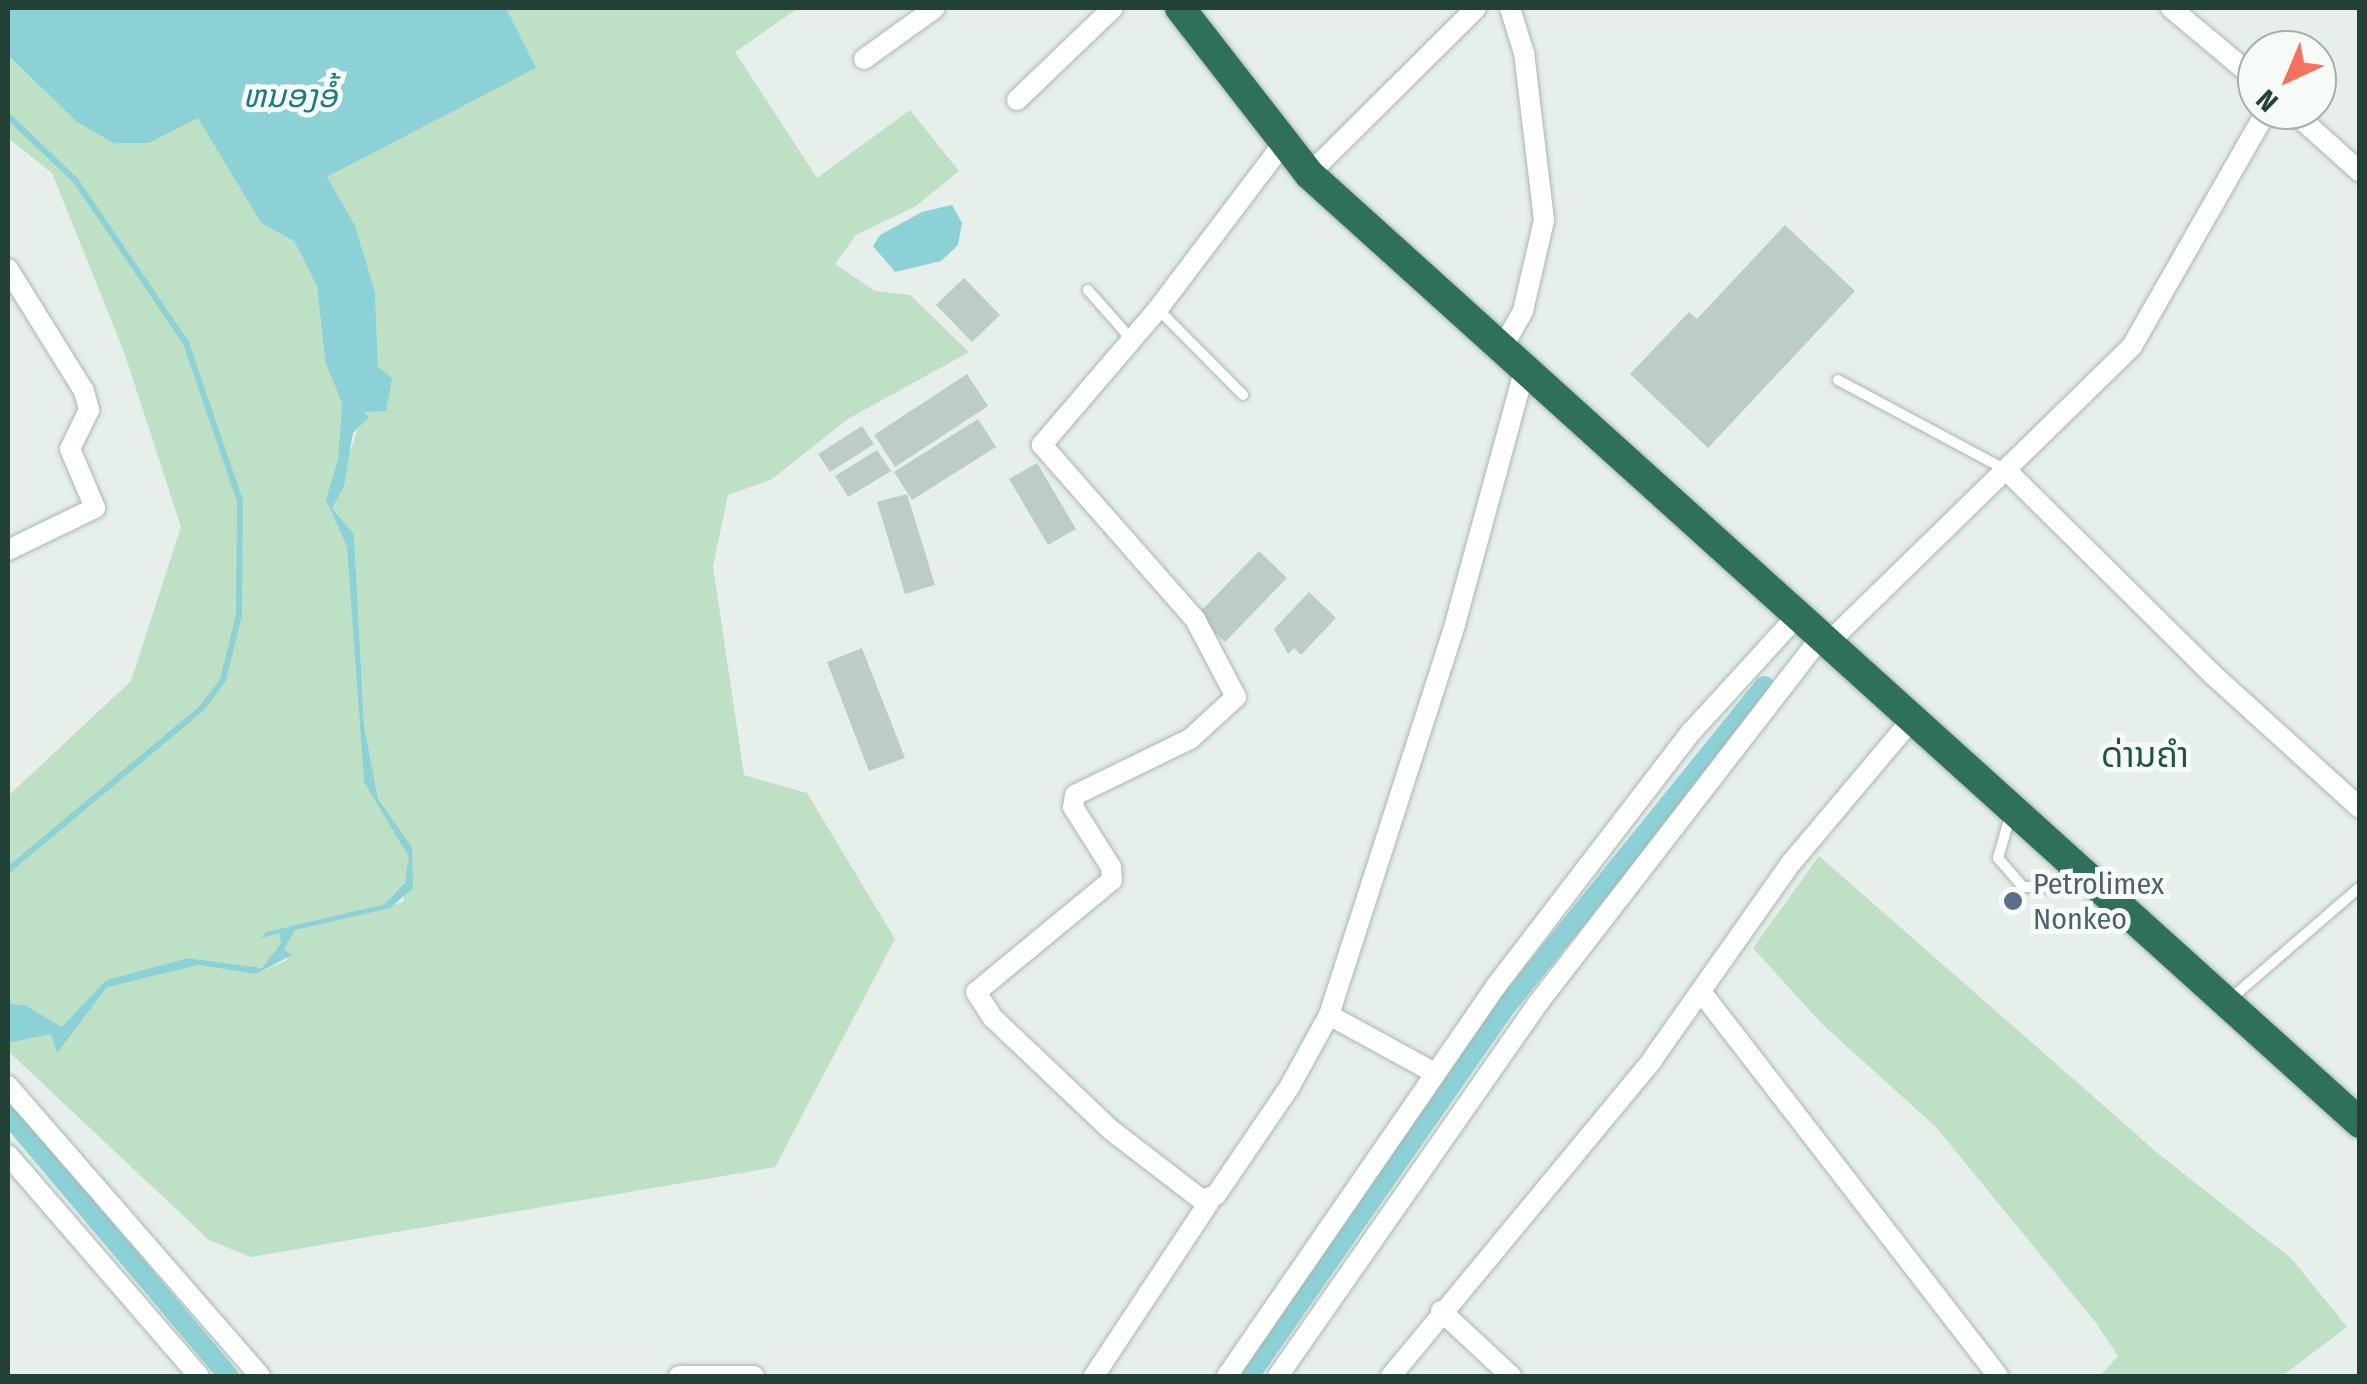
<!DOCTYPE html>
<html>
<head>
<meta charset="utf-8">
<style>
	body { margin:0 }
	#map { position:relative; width:2367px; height:1384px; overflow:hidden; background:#e6efea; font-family:"Fira Sans Condensed","Noto Sans Lao",sans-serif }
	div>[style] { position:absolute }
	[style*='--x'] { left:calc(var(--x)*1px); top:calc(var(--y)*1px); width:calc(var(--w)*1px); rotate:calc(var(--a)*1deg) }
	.green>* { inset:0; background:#bee0c4 }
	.water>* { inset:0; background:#8cd1d5 }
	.stream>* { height:6px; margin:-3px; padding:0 3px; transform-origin:3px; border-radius:3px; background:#8cd1d5 }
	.canal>* { height:20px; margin:-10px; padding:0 10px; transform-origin:10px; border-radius:10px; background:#8cd1d5 }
	.building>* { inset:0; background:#bdcdc5 }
	.roads { filter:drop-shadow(0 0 2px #a8b8b1) drop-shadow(0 0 2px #a8b8b1) }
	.lane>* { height:10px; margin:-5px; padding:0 5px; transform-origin:5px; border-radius:5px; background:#fff }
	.street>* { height:20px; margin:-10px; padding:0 10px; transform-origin:10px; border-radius:10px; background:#fff }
	.highway>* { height:30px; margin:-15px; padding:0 15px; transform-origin:15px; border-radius:15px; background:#2e705b }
	.dots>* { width:28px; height:28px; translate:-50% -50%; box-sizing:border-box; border:5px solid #f7fbf8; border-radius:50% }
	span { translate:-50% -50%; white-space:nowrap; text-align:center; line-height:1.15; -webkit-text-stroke:10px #f7fbf8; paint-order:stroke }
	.service-label { font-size:30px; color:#4e5e75 }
	.left { translate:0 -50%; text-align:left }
	.water-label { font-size:32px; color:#1a7b82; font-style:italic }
	.quarter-label { font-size:35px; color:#1e5642 }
	.frame { position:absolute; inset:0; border:10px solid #234237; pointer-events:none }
	.north { position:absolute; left:2237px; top:30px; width:100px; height:100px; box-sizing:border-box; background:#f7fbf8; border:2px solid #a2b1ab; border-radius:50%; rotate:224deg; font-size:28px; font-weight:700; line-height:40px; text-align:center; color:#234237 }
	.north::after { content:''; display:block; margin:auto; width:35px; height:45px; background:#f7725c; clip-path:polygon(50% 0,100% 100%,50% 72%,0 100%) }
</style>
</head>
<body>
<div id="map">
	<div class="green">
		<div style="clip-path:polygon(506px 8px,798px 8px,735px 52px,817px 178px,910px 110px,959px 171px,916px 206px,856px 235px,835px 264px,875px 291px,910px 295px,969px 352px,848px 419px,772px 479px,728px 495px,713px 566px,744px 775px,807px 793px,895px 939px,775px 1167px,251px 1257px,209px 1240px,8px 1051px,8px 1043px,52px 1034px,58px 1044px,107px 987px,123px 980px,198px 965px,256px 974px,287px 960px,284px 950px,295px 930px,403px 902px,412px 847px,378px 799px,364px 725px,354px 534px,332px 508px,378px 367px,375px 292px,355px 225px,327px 177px,535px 68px)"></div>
		<div style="clip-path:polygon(8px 55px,149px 143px,198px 117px,261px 223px,294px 241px,317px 286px,325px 361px,342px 404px,338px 458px,326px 500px,348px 546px,364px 782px,410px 857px,405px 881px,385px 904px,266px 932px,279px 933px,281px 943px,262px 968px,188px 958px,106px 980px,63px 1028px,25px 1005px,11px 1004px,8px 996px,8px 796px,131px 681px,181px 527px,124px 352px,52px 173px,8px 138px)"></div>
		<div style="clip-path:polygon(1819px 856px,2161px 1156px,2291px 1258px,2347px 1327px,2282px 1376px,2100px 1376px,2118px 1356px,2096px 1323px,1936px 1127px,1822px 1024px,1753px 948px)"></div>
	</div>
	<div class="water">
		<div style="clip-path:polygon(8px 8px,506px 8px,536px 68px,327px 177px,355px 225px,375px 292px,378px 367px,392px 378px,386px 411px,363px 412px,369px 417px,353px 433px,344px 486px,332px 508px,354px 534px,364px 725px,378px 799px,412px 847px,413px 888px,390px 908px,295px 930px,284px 950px,292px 955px,256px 974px,198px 965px,107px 987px,57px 1053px,51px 1034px,8px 1043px,8px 996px,11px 1004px,25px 1005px,62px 1027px,106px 980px,188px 958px,262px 968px,281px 943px,279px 933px,261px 938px,266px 932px,385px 904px,405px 882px,409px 857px,364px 782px,347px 546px,326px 500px,338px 458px,342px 404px,325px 361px,317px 286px,294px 241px,261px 223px,198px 118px,149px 143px,114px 143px,77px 122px,8px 55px)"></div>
		<div style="clip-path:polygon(952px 205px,962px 223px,958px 245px,941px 261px,895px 272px,873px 246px,880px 235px,922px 212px)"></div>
	</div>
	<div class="stream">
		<div style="--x:8;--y:116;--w:94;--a:43.7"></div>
		<div style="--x:76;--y:181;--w:196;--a:55.8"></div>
		<div style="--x:186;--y:343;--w:167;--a:71.1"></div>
		<div style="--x:240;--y:501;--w:114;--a:90.5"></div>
		<div style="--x:239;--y:615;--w:67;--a:103.8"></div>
		<div style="--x:223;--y:680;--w:35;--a:127"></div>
		<div style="--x:202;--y:708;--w:253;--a:140.1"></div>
	</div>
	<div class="canal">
		<div style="--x:8;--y:1114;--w:343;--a:49.9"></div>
		<div style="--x:1249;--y:1376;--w:452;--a:-55.2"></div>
		<div style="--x:1507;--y:1005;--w:410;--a:-51.1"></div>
	</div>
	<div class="building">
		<div style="clip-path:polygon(1785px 225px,1855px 291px,1708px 448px,1630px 374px,1689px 312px,1697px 319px)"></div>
		<div style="clip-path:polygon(964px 278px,1000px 315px,972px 342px,936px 305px)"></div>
		<div style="clip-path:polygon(967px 374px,988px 406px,895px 467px,874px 435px)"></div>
		<div style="clip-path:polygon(978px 419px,996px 447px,912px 500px,894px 472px)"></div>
		<div style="clip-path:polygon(862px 426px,874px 444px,830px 472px,818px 454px)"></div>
		<div style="clip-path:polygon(877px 450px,891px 471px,848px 497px,835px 476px)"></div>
		<div style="clip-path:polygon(1037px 463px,1076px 529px,1048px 545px,1009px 479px)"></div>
		<div style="clip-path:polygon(907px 494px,935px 585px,905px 594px,877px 502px)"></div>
		<div style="clip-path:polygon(1259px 551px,1287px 578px,1225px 642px,1197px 615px)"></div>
		<div style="clip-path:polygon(1309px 592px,1336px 618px,1301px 655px,1294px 648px,1288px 654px,1274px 629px)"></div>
		<div style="clip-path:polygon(862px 648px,905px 758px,869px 771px,827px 662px)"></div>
	</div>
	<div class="roads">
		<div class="lane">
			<div style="--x:1088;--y:290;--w:65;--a:48.7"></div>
			<div style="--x:1158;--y:309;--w:121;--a:45.3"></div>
			<div style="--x:1838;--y:380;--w:188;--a:28.2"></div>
			<div style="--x:2010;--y:816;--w:44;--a:105.9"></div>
			<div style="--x:1998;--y:858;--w:38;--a:49"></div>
			<div style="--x:2023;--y:887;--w:29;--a:0"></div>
			<div style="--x:2052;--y:887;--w:30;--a:-27"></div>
			<div style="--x:2228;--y:1001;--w:174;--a:-40.8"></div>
		</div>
		<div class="street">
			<div style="--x:2171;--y:8;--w:112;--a:39.9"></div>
			<div style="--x:864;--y:59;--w:87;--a:-35.7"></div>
			<div style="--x:1017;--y:100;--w:133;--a:-43.8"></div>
			<div style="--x:2291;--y:110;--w:93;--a:41.9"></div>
			<div style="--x:1282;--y:145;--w:206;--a:127.1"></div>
			<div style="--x:1158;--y:309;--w:179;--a:130.5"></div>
			<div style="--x:1042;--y:445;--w:232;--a:48.7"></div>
			<div style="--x:1195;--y:619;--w:88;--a:62.3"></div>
			<div style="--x:1236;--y:697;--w:62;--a:137.6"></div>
			<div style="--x:1190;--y:739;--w:128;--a:154"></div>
			<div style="--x:1075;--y:795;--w:12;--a:99"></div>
			<div style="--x:1073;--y:807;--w:71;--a:57.7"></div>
			<div style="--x:1111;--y:867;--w:13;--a:86"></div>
			<div style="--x:1112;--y:880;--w:176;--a:140.5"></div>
			<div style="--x:976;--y:992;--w:31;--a:57"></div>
			<div style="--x:993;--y:1018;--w:163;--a:43.5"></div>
			<div style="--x:1111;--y:1130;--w:115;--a:37.6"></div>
			<div style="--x:1202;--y:1200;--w:15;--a:-20"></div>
			<div style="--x:1216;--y:1195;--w:132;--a:-55.8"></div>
			<div style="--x:1290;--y:1086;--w:81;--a:-61.2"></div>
			<div style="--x:1329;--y:1015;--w:411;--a:-72.1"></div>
			<div style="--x:1455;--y:624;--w:261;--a:-74.7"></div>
			<div style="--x:1309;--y:174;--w:235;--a:-44.8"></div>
			<div style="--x:8;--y:269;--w:144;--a:58.1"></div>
			<div style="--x:84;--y:391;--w:20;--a:75"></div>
			<div style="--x:89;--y:410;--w:43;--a:116"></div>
			<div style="--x:70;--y:449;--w:64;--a:67"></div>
			<div style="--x:95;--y:508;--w:97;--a:154.2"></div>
			<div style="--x:1501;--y:350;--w:45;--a:-60.6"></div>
			<div style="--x:1523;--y:311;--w:93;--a:-77"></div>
			<div style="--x:1544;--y:220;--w:168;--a:-96.8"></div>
			<div style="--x:1524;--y:53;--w:47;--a:-107.3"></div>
			<div style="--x:2007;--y:471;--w:287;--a:44.7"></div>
			<div style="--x:2211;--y:673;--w:201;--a:42.2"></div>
			<div style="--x:1829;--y:642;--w:424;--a:-44.3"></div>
			<div style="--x:2132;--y:346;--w:272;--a:-60.2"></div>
			<div style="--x:1702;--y:993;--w:484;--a:52.3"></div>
			<div style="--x:1329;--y:1015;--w:119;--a:28.7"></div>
			<div style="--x:8;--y:1086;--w:384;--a:49"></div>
			<div style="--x:8;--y:1155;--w:292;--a:49.2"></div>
			<div style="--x:1441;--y:1311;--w:96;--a:42.9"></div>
			<div style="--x:679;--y:1376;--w:75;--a:0"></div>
			<div style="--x:1094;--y:1376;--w:209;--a:-56.5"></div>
			<div style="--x:1227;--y:1376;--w:474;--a:-55.4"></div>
			<div style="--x:1496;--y:986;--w:322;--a:-52.5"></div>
			<div style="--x:1692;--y:731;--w:159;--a:-47.6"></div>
			<div style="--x:1278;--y:1376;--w:456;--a:-55.1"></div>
			<div style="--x:1539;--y:1002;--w:463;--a:-52.3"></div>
			<div style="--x:1391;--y:1376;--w:410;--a:-50.4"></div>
			<div style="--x:1652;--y:1060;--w:241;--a:-54.8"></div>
			<div style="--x:1791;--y:863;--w:191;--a:-49.9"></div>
		</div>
		<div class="highway">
			<div style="--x:1180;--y:8;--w:210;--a:52.1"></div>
			<div style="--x:1309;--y:174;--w:1416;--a:42.08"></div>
		</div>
	</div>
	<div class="dots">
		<div style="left:2013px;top:901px;background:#5c6f8a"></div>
	</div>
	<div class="service-label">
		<span class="left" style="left:2033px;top:901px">Petrolimex<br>Nonkeo</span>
	</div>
	<div class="water-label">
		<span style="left:290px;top:96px">ຫນອງອໍ້</span>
	</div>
	<div class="quarter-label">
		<span style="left:2145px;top:755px">ດ່ານຄໍາ</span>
	</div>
	<div class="frame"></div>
	<div class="north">N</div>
</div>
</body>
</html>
